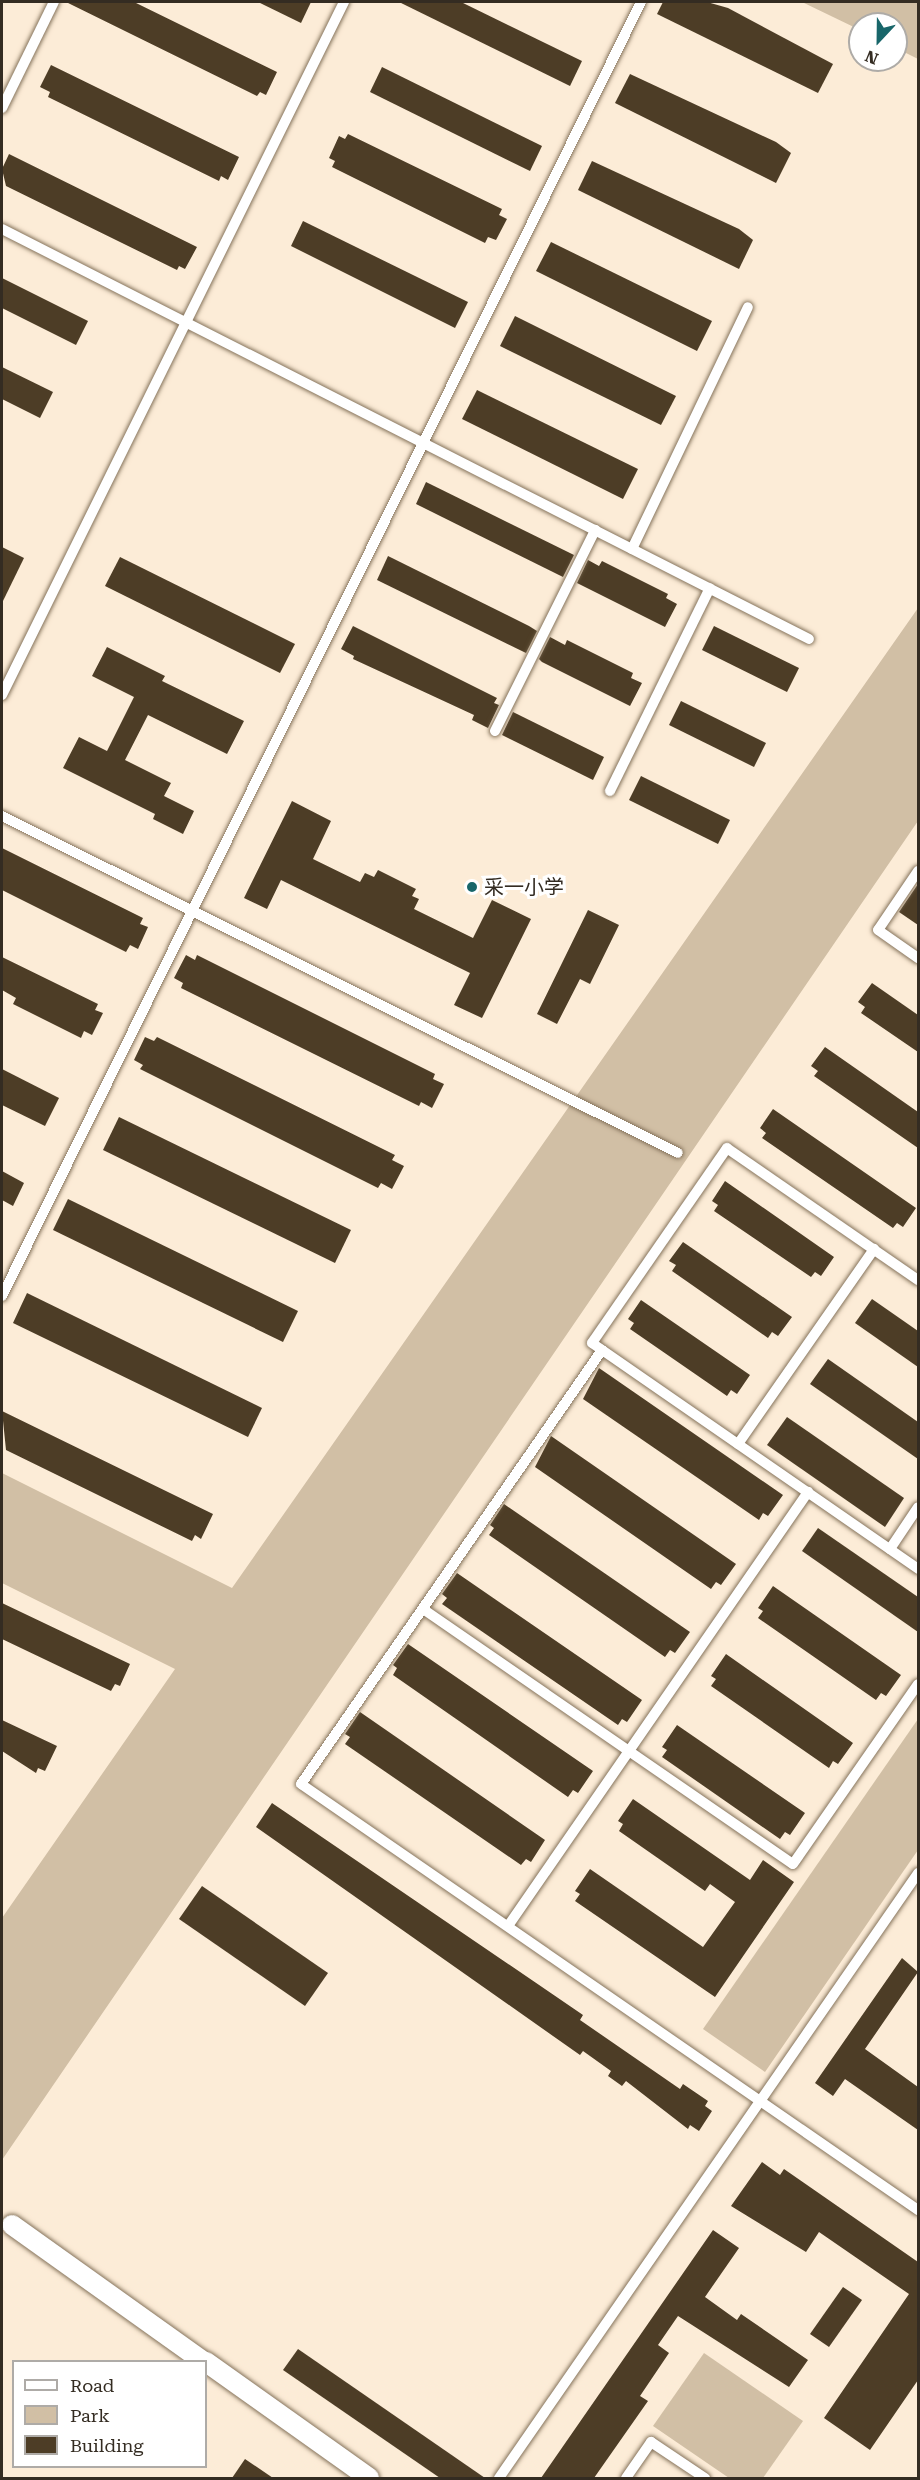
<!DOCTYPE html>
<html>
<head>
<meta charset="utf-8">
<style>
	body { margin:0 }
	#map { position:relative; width:920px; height:2480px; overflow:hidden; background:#fcecd7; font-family:"Roboto Serif","Noto Sans SC",serif }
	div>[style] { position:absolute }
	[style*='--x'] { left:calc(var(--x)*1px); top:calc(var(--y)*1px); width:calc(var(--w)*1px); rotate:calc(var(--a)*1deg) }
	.green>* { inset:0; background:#d1bfa5 }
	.building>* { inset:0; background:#4d3d26 }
	.roads { filter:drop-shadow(0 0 2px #85735b) drop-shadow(0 0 2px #85735b) }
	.lane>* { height:10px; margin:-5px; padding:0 5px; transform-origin:5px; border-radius:5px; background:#fff }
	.street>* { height:20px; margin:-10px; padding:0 10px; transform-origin:10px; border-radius:10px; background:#fff }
	.dots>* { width:16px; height:16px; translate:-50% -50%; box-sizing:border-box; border:3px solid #fff; border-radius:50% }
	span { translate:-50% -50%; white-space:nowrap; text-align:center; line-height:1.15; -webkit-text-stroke:6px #fff; paint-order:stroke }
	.poi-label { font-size:20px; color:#342c22 }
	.left { translate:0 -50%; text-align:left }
	.frame { position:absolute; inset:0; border:3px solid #342c22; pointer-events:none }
	.legend { position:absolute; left:12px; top:2360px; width:195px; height:108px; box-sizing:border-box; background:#fff; border:2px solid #aeaba7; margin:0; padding:8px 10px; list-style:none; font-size:18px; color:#342c22 }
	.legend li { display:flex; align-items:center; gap:12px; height:30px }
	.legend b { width:30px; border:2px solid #aeaba7 }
	.north { position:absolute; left:848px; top:12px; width:60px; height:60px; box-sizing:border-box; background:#fff; border:2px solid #aeaba7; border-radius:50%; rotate:202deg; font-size:16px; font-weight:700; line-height:24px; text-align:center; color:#342c22 }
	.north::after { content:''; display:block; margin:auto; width:21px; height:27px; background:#18666a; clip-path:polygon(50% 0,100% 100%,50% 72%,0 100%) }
</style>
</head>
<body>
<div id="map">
	<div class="green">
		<div style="clip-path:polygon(802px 2px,918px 2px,918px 59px,896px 48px,896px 24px,860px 24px,860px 30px)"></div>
		<div style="clip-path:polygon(918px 608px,918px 821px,2px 2160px,2px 1918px,175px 1669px,2px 1583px,2px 1473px,232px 1588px)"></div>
		<div style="clip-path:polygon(918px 1719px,918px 1850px,765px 2072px,703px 2029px)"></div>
		<div style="clip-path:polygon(704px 2353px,803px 2421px,763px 2478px,729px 2478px,653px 2426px)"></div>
	</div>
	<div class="building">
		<div style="clip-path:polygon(66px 2px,134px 2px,277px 72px,266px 95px,260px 92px,257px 96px)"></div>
		<div style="clip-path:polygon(258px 2px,311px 2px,301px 23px)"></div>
		<div style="clip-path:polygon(399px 2px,461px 2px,582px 61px,570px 86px)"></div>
		<div style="clip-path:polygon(663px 2px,707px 2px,728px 8px,833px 64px,818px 93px,657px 14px)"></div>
		<div style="clip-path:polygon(51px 65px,239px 157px,228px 180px,221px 176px,219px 181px,48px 97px,50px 92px,40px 87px)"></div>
		<div style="clip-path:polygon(382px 67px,542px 146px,530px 171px,370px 92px)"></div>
		<div style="clip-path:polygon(630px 74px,776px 142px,791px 153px,776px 183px,615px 103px)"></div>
		<div style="clip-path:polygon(348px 134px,502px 209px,499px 215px,507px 219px,496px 240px,488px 237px,485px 243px,332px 167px,335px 161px,329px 158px,339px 136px,345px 139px)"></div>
		<div style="clip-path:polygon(9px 154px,197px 247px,185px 269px,179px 266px,177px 270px,6px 186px,2px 169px)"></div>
		<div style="clip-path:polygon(592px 161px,739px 229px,753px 240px,739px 269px,578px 190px)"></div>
		<div style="clip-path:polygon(303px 221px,468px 302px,455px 328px,291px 246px)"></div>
		<div style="clip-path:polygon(551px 242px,712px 321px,697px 351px,536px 271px)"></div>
		<div style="clip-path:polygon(2px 278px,88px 321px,76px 345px,2px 308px)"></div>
		<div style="clip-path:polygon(515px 316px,676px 396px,661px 425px,500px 346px)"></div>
		<div style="clip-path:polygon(2px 367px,53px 392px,40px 418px,2px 399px)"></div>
		<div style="clip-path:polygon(477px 390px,638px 469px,623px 499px,462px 419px)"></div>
		<div style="clip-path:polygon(426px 482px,574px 555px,563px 577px,416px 504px)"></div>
		<div style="clip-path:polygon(2px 547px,24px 558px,2px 603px)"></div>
		<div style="clip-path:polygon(388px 556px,529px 626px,537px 631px,526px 653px,377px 580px)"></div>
		<div style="clip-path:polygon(120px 557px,295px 644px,280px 673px,105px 586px)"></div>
		<div style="clip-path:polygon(588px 560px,599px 566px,602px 561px,668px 594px,666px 598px,677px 604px,665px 627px,577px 583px)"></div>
		<div style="clip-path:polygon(353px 626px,497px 698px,494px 703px,499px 705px,488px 728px,472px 720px,474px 715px,353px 659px,354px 656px,341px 649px)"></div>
		<div style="clip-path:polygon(714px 626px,799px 668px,787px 692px,702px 650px)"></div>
		<div style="clip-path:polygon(550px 637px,565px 645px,567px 640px,633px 673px,631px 678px,642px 683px,630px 706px,542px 662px,539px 659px)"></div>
		<div style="clip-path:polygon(107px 647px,165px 676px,162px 681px,244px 721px,227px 754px,148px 715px,125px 760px,171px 783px,164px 796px,194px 811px,183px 834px,153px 819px,155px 814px,63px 768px,79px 737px,107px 751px,134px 697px,92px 676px)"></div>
		<div style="clip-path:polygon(681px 701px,766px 743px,754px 767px,669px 725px)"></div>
		<div style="clip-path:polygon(513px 712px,604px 757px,593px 780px,502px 735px)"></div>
		<div style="clip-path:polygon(641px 776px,730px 820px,718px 844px,629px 800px)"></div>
		<div style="clip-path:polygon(292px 801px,331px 821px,313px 859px,360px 882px,365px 873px,374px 877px,378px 870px,416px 889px,412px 896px,419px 899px,414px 909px,473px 938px,492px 900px,531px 919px,482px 1018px,454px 1005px,470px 973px,281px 880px,267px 909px,244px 898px)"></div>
		<div style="clip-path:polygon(2px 848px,143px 918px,140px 924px,148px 927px,138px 949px,130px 945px,126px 952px,2px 890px)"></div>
		<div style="clip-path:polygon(918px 884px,918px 925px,899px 912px)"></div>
		<div style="clip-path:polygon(588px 910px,619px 925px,590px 984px,580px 979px,557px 1024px,537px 1014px)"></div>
		<div style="clip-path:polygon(186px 955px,195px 960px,197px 955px,435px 1074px,433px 1079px,444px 1084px,432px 1108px,421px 1102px,419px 1106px,181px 988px,183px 983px,174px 978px)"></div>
		<div style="clip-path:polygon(2px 957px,98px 1004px,95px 1010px,103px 1013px,92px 1035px,84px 1031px,81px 1038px,13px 1004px,16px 998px,2px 990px)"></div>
		<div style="clip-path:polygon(872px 983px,918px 1015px,918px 1052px,861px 1013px,865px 1007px,858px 1002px)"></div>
		<div style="clip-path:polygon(145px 1037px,154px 1041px,157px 1037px,395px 1155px,392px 1160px,404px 1166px,392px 1189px,381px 1183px,378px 1188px,140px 1069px,143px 1065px,134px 1060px)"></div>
		<div style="clip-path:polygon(825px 1047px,918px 1112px,918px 1148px,814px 1076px,818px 1071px,811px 1066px)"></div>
		<div style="clip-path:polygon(2px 1069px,59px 1098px,45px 1126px,2px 1105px)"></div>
		<div style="clip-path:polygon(773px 1109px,916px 1208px,903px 1227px,897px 1223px,893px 1228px,762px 1138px,766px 1133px,760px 1128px)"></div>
		<div style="clip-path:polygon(119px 1117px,351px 1230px,335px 1263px,103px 1150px)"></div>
		<div style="clip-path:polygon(2px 1171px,24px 1183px,13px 1206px,2px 1200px)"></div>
		<div style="clip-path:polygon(725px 1181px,834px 1257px,821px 1276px,815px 1272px,811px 1277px,714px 1211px,718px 1205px,712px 1201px)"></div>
		<div style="clip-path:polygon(68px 1199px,298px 1311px,283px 1342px,53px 1230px)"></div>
		<div style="clip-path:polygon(683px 1242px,792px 1317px,778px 1336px,772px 1332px,768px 1338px,672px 1271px,676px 1265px,669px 1261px)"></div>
		<div style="clip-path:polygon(27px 1293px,262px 1408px,248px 1437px,13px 1323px)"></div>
		<div style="clip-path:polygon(872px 1299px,918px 1331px,918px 1367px,855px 1323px)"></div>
		<div style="clip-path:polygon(641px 1300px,750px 1375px,737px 1394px,731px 1390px,727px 1396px,630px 1329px,634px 1323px,628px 1319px)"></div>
		<div style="clip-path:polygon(828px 1359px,918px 1422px,918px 1459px,810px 1384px)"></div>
		<div style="clip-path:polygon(599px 1368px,783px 1495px,768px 1516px,763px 1513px,759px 1520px,583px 1399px)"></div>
		<div style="clip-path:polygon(2px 1411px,213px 1514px,201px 1539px,195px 1535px,192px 1541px,6px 1450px)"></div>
		<div style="clip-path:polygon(787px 1417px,904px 1498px,885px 1527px,767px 1445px)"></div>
		<div style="clip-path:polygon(551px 1436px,736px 1564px,721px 1585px,716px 1582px,711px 1589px,535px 1467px)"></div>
		<div style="clip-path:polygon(504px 1504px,690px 1632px,675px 1653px,670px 1650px,665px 1657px,489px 1535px,494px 1528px,490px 1525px)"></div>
		<div style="clip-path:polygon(818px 1528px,918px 1597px,918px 1632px,802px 1551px)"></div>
		<div style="clip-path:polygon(457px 1573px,642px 1700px,627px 1722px,622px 1719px,618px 1725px,442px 1604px,447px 1598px,442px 1594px)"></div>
		<div style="clip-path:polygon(773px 1586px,901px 1675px,886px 1696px,881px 1693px,876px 1700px,758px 1618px,763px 1611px,758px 1608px)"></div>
		<div style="clip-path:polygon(2px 1603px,130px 1664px,120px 1686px,115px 1684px,111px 1691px,2px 1639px)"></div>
		<div style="clip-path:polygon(408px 1644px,593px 1771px,578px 1793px,573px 1790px,568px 1797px,393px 1675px,397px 1668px,393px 1665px)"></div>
		<div style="clip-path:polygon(726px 1654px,853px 1743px,838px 1764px,833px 1761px,829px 1768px,711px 1686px,716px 1679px,711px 1676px)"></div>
		<div style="clip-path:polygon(360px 1712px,545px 1840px,531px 1862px,526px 1859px,521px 1865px,345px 1744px,350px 1737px,345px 1734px)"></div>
		<div style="clip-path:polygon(2px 1720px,57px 1746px,45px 1771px,38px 1768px,36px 1773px,2px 1751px)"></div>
		<div style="clip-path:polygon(677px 1725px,805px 1813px,790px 1835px,785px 1832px,780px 1839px,662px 1757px,667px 1750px,662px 1747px)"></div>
		<div style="clip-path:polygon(633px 1799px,750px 1880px,763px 1860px,794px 1882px,715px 1997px,575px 1901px,580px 1894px,575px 1891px,590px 1869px,703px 1947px,735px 1902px,710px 1884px,705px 1891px,619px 1831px,623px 1824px,618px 1821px)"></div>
		<div style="clip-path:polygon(272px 1803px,583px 2015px,580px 2020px,680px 2089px,683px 2084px,708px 2101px,705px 2106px,712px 2111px,699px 2131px,690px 2125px,688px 2129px,626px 2081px,622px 2086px,608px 2076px,611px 2071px,583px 2051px,580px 2055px,256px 1827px)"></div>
		<div style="clip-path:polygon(202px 1886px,328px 1973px,305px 2006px,179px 1919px)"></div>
		<div style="clip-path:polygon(902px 1958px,918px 1972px,865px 2049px,918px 2087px,918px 2130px,845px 2079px,833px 2096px,815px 2083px)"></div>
		<div style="clip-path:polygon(762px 2162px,780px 2175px,784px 2169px,918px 2262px,918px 2380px,870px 2450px,824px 2418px,909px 2294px,819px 2232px,806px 2252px,731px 2206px)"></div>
		<div style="clip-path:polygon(713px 2230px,739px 2248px,705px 2297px,737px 2320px,741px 2314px,808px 2360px,789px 2387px,678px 2316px,658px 2345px,669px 2353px,640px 2396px,648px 2401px,594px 2478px,541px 2478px)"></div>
		<div style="clip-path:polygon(843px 2287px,862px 2300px,829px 2347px,810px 2334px)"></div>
		<div style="clip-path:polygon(298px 2349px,485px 2478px,440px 2478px,283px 2370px)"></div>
		<div style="clip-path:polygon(245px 2459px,273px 2478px,232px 2478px)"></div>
	</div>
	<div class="roads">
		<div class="lane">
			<div style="--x:2;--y:108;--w:118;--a:-63.9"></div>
			<div style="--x:2;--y:229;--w:905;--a:26.93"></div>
			<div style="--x:632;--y:549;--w:268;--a:-64.4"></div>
			<div style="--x:2;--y:695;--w:773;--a:-63.73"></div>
			<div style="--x:495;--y:731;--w:225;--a:-63.5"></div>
			<div style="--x:610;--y:791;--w:226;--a:-63.8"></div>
			<div style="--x:2;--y:816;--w:755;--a:26.5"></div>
			<div style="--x:918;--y:871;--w:71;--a:124.1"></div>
			<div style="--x:878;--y:930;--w:49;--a:35"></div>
			<div style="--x:918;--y:1280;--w:232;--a:-145.4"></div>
			<div style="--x:727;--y:1148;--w:237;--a:124.7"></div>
			<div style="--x:592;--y:1343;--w:397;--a:34.7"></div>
			<div style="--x:2;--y:1296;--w:1443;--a:-63.72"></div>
			<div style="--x:602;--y:1350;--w:528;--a:124.74"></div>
			<div style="--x:301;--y:1784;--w:750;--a:34.62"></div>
			<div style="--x:738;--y:1444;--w:238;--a:-55.1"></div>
			<div style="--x:890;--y:1549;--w:50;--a:-56.3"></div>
			<div style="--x:423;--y:1609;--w:449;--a:34.6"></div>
			<div style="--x:793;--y:1864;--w:219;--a:-55.2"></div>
			<div style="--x:508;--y:1926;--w:528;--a:-55.35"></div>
			<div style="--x:499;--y:2478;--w:736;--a:-55.29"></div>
			<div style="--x:626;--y:2478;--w:44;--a:-55.2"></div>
			<div style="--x:651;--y:2442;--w:65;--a:33.7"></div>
		</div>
		<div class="street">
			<div style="--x:12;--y:2225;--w:236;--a:35.5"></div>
			<div style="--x:206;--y:2362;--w:200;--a:35.4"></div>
		</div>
	</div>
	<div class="dots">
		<div style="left:472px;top:887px;background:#18666a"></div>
	</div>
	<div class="poi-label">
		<span class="left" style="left:484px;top:887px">采一小学</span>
	</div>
	<div class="frame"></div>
	<ul class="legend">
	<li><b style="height:8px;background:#fff"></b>Road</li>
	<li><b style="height:16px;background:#d1bfa5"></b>Park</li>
	<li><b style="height:16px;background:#4d3d26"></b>Building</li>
	</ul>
	<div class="north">N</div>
</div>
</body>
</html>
